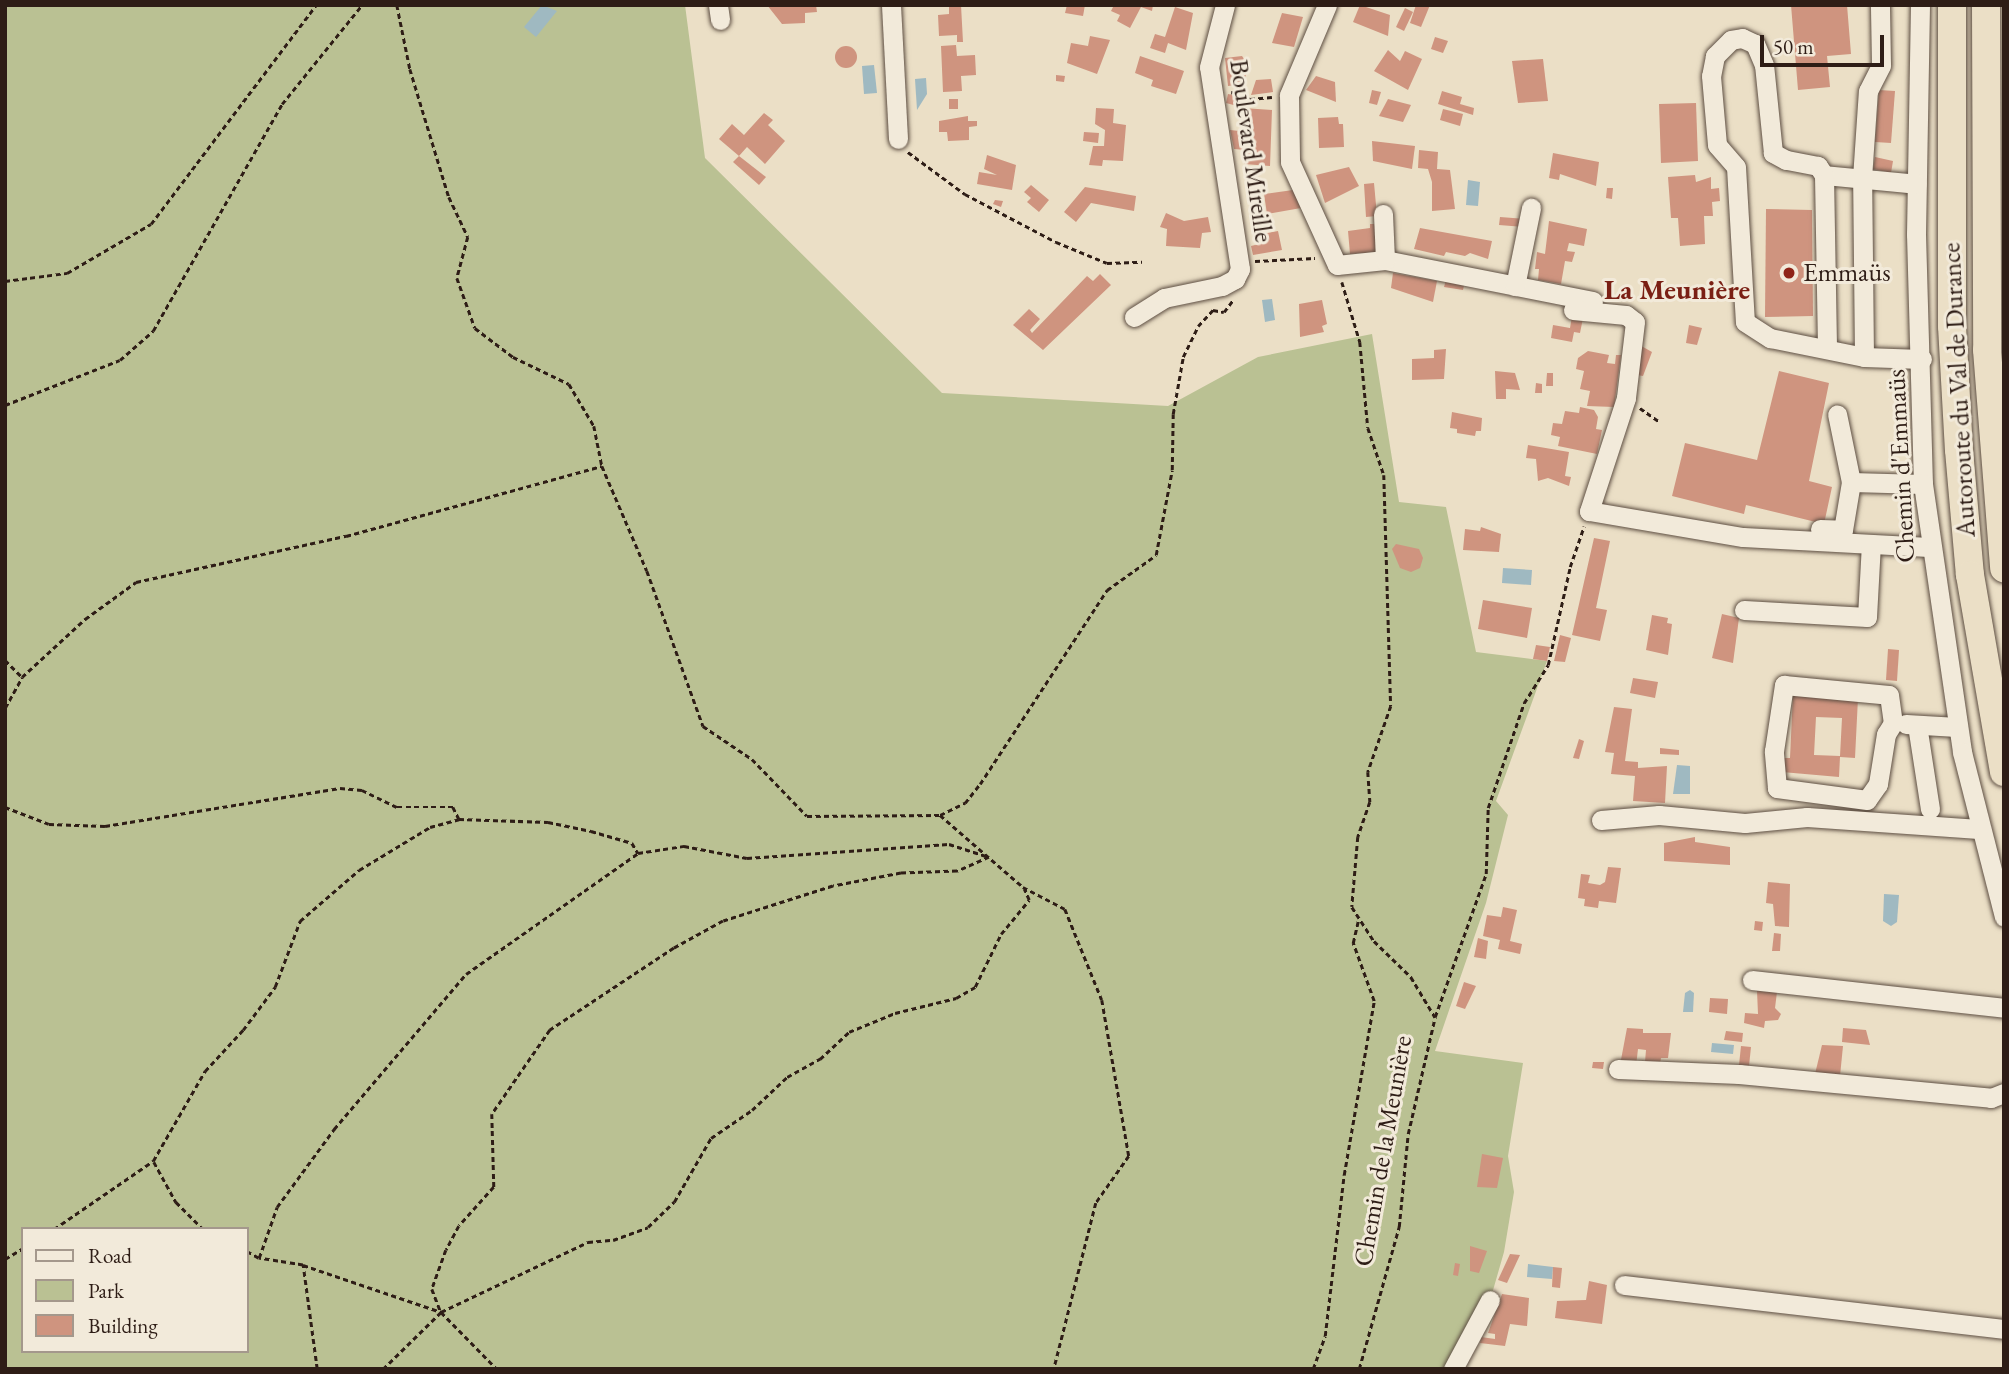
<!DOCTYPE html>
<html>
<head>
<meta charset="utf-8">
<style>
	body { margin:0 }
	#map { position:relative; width:2009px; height:1374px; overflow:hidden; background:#ebdfc6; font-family:"EB Garamond",serif }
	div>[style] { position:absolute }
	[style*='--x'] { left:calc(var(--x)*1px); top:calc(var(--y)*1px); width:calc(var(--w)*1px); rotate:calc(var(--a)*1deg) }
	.green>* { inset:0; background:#bac193 }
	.water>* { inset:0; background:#9fb9c1 }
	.building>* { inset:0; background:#cf947f }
	.round { border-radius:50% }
	.path>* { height:2.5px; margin-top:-1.25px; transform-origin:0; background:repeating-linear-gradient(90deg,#2e1d16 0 5px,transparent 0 8.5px) }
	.roads { filter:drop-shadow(0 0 2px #5d4e42) drop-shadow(0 0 2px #5d4e42) }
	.minor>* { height:19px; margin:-9.5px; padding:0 9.5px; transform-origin:9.5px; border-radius:9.5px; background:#f2eada }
	.highway>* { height:28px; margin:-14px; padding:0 14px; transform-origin:14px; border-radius:14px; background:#ebdfc6 }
	.dots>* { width:19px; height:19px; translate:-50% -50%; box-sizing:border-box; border:4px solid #f2eada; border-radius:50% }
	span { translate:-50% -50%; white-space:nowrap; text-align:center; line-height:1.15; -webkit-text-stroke:6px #f2eada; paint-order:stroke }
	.street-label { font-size:26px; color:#2e1d16 }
	.poi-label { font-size:26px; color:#2e1d16 }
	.left { translate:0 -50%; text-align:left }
	.neighbourhood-label { font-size:28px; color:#7a1f14; font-weight:700 }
	.frame { position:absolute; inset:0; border:7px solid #2e1d16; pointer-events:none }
	.legend { position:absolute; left:21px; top:1227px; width:228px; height:126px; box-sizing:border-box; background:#f2eada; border:2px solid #a4988c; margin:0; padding:9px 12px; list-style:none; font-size:21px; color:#2e1d16 }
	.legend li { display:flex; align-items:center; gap:14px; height:35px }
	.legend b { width:35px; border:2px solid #a4988c }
	.scale { position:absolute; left:1760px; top:35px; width:124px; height:32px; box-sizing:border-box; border:4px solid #2e1d16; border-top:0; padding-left:9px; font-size:21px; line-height:24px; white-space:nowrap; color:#2e1d16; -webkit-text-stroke:5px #f2eada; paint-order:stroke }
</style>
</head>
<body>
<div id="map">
	<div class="green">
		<div style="clip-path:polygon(evenodd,5px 5px,685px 5px,705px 158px,942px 393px,1168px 406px,1258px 357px,1372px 334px,1399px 502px,1446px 507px,1476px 652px,1547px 661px,1496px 801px,1508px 815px,1486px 903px,1435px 1051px,1523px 1063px,1508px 1156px,1514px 1192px,1504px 1252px,1477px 1346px,1462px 1369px,5px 1369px,5px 5px,23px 1229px,247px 1229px,247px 1351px,23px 1351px,23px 1229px)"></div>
	</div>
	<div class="water">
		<div style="clip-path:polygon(542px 5px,557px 11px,536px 37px,524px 27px)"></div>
		<div style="clip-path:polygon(874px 65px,877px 93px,864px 94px,862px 66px)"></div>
		<div style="clip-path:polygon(926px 78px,927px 94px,917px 110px,915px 79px)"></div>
		<div style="clip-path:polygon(1468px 180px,1480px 182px,1478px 206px,1466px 205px)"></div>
		<div style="clip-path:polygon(1272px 299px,1275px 320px,1265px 322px,1262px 300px)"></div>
		<div style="clip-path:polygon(1503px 568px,1532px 570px,1531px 585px,1502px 583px)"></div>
		<div style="clip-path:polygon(1677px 765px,1690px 766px,1690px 794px,1673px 794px)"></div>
		<div style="clip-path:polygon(1884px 894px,1899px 895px,1897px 922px,1891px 926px,1883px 921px)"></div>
		<div style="clip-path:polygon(1690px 990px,1694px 993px,1693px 1012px,1683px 1012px,1685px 993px)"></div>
		<div style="clip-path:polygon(1712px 1043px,1734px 1045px,1733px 1054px,1711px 1052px)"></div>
		<div style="clip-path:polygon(1528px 1264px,1553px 1267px,1552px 1279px,1527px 1277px)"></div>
	</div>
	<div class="building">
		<div style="clip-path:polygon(767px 5px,816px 5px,817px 12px,805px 13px,805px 23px,782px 24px)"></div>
		<div style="clip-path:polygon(961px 5px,963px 42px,957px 42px,957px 35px,939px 36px,938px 15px,949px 14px,949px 6px)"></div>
		<div style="clip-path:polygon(1067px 5px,1085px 5px,1083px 16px,1065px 13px)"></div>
		<div style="clip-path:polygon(1114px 5px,1153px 5px,1152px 11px,1141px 7px,1130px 28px,1117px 21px,1120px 15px,1111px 11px)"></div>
		<div style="clip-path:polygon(1360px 5px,1390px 15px,1388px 36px,1353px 22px)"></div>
		<div style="clip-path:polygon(1416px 5px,1430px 5px,1421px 27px,1410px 23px)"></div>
		<div style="clip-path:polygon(1791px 5px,1847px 5px,1851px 54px,1827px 56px,1830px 87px,1798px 90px)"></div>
		<div style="clip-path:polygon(1175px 7px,1193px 13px,1186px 50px,1168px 43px,1165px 53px,1150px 48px,1155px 34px,1165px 37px)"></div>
		<div style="clip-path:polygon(1405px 8px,1413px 12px,1404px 31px,1396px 27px)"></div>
		<div style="clip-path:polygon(1282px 13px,1303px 17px,1294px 47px,1272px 43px)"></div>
		<div style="clip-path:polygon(1090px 36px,1110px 40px,1097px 74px,1067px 63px,1071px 43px,1088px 46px)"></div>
		<div style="clip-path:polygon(1435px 37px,1448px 41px,1443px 53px,1431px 49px)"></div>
		<div style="clip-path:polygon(956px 45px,957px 56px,975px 55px,976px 75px,961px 76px,962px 91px,943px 92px,941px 46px)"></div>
		<div class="round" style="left:835px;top:46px;width:22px;height:22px"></div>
		<div style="clip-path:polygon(1388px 50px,1400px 61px,1405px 51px,1422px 59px,1408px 90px,1374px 71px)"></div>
		<div style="clip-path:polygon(1140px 56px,1184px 71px,1176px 94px,1151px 86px,1153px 80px,1135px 73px)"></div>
		<div style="clip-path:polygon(1242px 56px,1249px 66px,1243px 84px,1228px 86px,1225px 58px)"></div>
		<div style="clip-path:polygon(1543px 59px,1548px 101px,1518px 103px,1512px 61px)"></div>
		<div style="clip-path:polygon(1056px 75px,1065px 76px,1064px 82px,1056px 81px)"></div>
		<div style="clip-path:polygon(1316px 76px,1335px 82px,1336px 102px,1306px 90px)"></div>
		<div style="clip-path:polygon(1271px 79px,1273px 92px,1251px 95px,1256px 80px)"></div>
		<div style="clip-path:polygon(1372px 90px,1381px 92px,1377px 105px,1369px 103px)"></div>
		<div style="clip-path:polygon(1879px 90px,1895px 91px,1891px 143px,1875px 142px)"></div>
		<div style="clip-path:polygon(1442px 91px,1462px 97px,1460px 104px,1474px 108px,1473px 115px,1438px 104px)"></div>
		<div style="clip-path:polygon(1228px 94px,1243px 97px,1241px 107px,1226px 103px)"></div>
		<div style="clip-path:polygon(949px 99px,958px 99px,958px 109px,949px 109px)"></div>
		<div style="clip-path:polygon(1388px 99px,1411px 105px,1403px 122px,1379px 116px)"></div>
		<div style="clip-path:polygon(1696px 103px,1698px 161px,1661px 163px,1659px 104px)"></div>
		<div style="clip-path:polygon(1096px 108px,1114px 109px,1113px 123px,1126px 125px,1123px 161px,1103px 160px,1102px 166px,1089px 165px,1093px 146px,1104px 146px,1105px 130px,1095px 124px)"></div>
		<div style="clip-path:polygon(1243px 108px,1272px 110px,1270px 166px,1244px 164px,1246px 150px,1234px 149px,1230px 130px,1249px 132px,1242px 119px)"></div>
		<div style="clip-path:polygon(1443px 109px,1463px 114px,1460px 126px,1440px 120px)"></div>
		<div style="clip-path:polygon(764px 113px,773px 120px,768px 125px,785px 141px,765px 164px,747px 147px,739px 156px,719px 139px,732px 124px,744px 135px)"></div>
		<div style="clip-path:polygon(968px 116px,968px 121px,977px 121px,977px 126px,969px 127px,969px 140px,948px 141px,947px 132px,939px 132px,939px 121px)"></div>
		<div style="clip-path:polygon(1338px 117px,1339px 124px,1343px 124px,1344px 147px,1319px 148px,1318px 118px)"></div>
		<div style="clip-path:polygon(1084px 132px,1099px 133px,1098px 143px,1083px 141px)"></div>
		<div style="clip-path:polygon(1372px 141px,1415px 146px,1412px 169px,1373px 161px)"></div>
		<div style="clip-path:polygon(1419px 150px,1438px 152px,1437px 169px,1450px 170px,1455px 209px,1432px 211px,1432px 182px,1428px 169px,1418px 168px)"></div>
		<div style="clip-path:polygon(1553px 153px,1599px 162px,1596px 186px,1560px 174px,1559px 180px,1549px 178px)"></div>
		<div style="clip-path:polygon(987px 155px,1016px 165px,1012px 190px,977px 184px,979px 172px,997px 175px,984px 169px)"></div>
		<div style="clip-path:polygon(739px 156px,766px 177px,759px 185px,733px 162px)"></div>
		<div style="clip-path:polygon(1875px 157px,1893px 161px,1891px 173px,1873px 169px)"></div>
		<div style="clip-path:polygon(1349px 167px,1359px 186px,1325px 203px,1316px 175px)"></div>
		<div style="clip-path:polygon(1695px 175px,1696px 182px,1711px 177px,1711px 189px,1719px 188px,1720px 201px,1712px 202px,1713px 216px,1704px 216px,1705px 244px,1680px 246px,1678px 218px,1671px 218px,1668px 177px)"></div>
		<div style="clip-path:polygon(1374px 183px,1377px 216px,1366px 217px,1364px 184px)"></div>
		<div style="clip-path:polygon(1031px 185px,1049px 200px,1039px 212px,1027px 202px,1031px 198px,1024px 192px)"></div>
		<div style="clip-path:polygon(1085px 187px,1136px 196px,1134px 211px,1091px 203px,1076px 222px,1064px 212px)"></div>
		<div style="clip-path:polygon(1607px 188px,1613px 188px,1612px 199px,1606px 198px)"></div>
		<div style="clip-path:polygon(1293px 190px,1301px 208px,1267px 214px,1264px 194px)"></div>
		<div style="clip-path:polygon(995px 200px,1003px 201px,1001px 207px,993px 204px)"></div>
		<div style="clip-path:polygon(1766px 209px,1812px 210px,1813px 316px,1765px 317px)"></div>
		<div style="clip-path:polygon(1166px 213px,1184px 221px,1208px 217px,1211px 232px,1202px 233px,1200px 248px,1166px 246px,1167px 229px,1160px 227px)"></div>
		<div style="clip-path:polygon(1500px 217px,1526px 219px,1524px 227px,1499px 225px)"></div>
		<div style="clip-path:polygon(1549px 221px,1587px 229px,1584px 246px,1569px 243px,1567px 251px,1575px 252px,1572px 262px,1565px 261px,1561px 284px,1538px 280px,1539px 269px,1535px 269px,1537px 252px,1545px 254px)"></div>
		<div style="clip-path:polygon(1370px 224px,1377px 224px,1379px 252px,1350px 254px,1348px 231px,1370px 228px)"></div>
		<div style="clip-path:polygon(1420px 228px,1492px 241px,1488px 259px,1470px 253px,1465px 256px,1446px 252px,1444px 256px,1414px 249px)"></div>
		<div style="clip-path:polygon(1278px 231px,1282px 250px,1253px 255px,1251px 246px,1259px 244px,1257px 235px)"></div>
		<div style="clip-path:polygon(1393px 273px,1437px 281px,1433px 302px,1391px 288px)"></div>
		<div style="clip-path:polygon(1100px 274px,1111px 285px,1043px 350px,1013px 325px,1029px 309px,1040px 319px,1030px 330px,1032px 333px,1087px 276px,1093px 281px)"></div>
		<div style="clip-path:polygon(1446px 280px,1465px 281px,1463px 290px,1444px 287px)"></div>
		<div style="clip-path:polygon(1322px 300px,1327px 324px,1322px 326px,1324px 332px,1300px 337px,1299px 304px)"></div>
		<div style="clip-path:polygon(1572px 316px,1583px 318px,1580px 333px,1574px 332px,1572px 342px,1551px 338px,1553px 325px,1570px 328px)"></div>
		<div style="clip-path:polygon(1689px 325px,1702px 328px,1697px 345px,1686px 343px)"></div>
		<div style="clip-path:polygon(1636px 343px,1652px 352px,1643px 376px,1631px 374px)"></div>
		<div style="clip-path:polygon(1446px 349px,1444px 379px,1412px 380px,1412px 359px,1434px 358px,1434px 350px)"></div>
		<div style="clip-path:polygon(1588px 351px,1609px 355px,1607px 363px,1615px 364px,1616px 355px,1621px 355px,1614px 407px,1587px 406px,1590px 391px,1580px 389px,1584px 371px,1576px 369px,1578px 358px)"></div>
		<div style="clip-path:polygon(1495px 371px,1515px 373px,1520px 390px,1506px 389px,1506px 399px,1496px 399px)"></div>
		<div style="clip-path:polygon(1779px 371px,1829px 383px,1809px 481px,1832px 487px,1824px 524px,1746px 505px,1744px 514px,1672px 496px,1685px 443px,1757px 460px)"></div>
		<div style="clip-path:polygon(1547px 373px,1553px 373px,1553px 386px,1546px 386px)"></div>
		<div style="clip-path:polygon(1536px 383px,1542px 384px,1542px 393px,1535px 393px)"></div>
		<div style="clip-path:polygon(1580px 407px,1594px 410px,1598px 417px,1596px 429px,1602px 430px,1597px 454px,1558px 446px,1560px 437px,1551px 435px,1553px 423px,1562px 424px,1565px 411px,1579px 413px)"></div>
		<div style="clip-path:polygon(1452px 412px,1482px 418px,1481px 431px,1476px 431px,1475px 436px,1457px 433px,1457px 429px,1450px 428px)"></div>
		<div style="clip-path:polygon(1528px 445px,1569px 452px,1565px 476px,1571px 477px,1569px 486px,1548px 478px,1538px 481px,1536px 459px,1526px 458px)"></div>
		<div style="clip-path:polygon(1481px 527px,1501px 534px,1499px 552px,1463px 550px,1465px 529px,1480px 531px)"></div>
		<div style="clip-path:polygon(1594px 538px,1610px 541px,1596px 608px,1607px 610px,1600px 641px,1572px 635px)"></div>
		<div style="clip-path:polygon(1396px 544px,1419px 549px,1423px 558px,1420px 568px,1411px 572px,1400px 568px,1392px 549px)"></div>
		<div style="clip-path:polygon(1483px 600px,1532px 608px,1527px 638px,1478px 629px)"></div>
		<div style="clip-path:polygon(1722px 614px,1739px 618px,1733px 663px,1712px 658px)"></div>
		<div style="clip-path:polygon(1652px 615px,1668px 618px,1667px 623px,1672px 624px,1668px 655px,1646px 650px)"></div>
		<div style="clip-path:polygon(1560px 635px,1571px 638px,1565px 662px,1554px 661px)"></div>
		<div style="clip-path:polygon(1536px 645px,1550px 647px,1547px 661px,1533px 659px)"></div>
		<div style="clip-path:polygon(1888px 649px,1899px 650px,1897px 681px,1886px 680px)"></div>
		<div style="clip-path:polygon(1633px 678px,1658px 682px,1655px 698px,1630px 693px)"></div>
		<div style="clip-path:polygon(evenodd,1793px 694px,1858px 698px,1855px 758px,1840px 757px,1839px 777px,1782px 772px,1783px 758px,1790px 758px,1793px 694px,1816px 717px,1842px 718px,1840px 756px,1814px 755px,1816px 717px)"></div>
		<div style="clip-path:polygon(1614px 707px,1632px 709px,1625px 761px,1638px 762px,1638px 768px,1667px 766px,1665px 803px,1633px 801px,1635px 776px,1611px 774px,1614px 753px,1605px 752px)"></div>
		<div style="clip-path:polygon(1579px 739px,1584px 741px,1579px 759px,1573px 758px)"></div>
		<div style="clip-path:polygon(1660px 748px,1679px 750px,1679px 755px,1660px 754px)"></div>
		<div style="clip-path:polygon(1695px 837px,1695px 842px,1730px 847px,1730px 865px,1664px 861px,1664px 843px)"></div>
		<div style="clip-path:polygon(1608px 867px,1621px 868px,1616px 903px,1599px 901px,1598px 908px,1584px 906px,1585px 899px,1578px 898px,1581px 874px,1590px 875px,1588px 883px,1600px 885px,1605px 882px)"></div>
		<div style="clip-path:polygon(1768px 882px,1790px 884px,1789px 927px,1775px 926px,1773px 904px,1766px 903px)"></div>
		<div style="clip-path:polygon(1503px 907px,1517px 910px,1510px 941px,1522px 944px,1520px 954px,1498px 949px,1500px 940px,1483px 936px,1487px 915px,1501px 917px)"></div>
		<div style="clip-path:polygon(1755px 921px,1763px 922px,1762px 931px,1754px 930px)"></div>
		<div style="clip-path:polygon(1774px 933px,1781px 934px,1780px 951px,1772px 951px)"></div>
		<div style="clip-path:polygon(1478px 938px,1488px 941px,1486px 959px,1474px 957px)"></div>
		<div style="clip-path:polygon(1464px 982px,1476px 986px,1465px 1009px,1456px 1006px)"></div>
		<div style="clip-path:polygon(1757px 991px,1777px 992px,1775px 1008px,1781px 1014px,1778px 1020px,1765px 1021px,1764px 1028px,1744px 1023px,1745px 1013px,1758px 1014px)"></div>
		<div style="clip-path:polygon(1710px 998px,1728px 999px,1727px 1014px,1709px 1012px)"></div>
		<div style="clip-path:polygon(1627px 1028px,1643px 1029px,1643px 1033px,1671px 1033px,1668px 1058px,1661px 1058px,1660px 1064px,1645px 1062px,1646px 1050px,1638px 1049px,1636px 1066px,1620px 1065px)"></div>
		<div style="clip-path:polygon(1843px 1028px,1866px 1030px,1870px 1045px,1842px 1042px)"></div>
		<div style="clip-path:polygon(1726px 1031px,1743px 1033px,1742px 1042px,1724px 1040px)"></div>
		<div style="clip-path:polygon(1822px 1045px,1843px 1046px,1840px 1076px,1815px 1074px)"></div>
		<div style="clip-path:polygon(1741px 1046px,1751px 1047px,1749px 1066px,1739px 1065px)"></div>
		<div style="clip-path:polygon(1593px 1062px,1604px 1062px,1603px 1069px,1592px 1068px)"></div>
		<div style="clip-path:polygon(1482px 1154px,1503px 1158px,1497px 1188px,1477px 1187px)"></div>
		<div style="clip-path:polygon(1470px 1246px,1487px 1251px,1479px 1273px,1470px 1271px)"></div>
		<div style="clip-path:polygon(1510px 1254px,1520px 1255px,1507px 1283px,1498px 1280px)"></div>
		<div style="clip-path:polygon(1455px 1263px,1460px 1264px,1458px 1276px,1453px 1275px)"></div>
		<div style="clip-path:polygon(1553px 1267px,1562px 1268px,1560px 1288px,1552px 1287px)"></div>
		<div style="clip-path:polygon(1589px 1281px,1607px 1285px,1602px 1324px,1555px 1318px,1557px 1301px,1586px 1300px)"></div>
		<div style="clip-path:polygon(1502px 1294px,1529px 1298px,1527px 1326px,1510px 1324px,1505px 1346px,1480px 1343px,1481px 1337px,1495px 1339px,1495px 1334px,1488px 1333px)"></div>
	</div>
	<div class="path">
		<div style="--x:397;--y:5;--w:65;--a:78.5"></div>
		<div style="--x:410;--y:69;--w:134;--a:73.1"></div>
		<div style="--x:449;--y:197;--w:44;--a:64.6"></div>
		<div style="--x:468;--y:237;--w:42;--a:105"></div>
		<div style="--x:457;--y:278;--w:53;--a:70.2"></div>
		<div style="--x:475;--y:328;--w:48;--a:37.3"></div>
		<div style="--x:513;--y:357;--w:62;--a:25.7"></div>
		<div style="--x:569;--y:384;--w:49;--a:59.2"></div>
		<div style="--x:594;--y:426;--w:41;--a:78.7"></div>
		<div style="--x:1231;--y:92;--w:20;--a:20"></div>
		<div style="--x:1250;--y:99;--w:22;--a:-5"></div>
		<div style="--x:908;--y:152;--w:71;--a:36.4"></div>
		<div style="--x:965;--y:194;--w:103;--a:27.8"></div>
		<div style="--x:1056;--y:242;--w:55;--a:22.4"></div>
		<div style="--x:1107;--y:263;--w:35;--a:-2"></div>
		<div style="--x:1255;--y:261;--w:60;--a:-2.9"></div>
		<div style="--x:5;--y:281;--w:63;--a:-7.4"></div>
		<div style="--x:67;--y:273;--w:97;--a:-30.3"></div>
		<div style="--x:151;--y:224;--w:274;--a:-53"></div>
		<div style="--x:1342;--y:282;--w:63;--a:73.3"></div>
		<div style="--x:1360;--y:342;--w:86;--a:84.7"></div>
		<div style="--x:1368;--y:428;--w:50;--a:71.2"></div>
		<div style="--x:1384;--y:475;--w:231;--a:88.3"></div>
		<div style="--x:1391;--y:706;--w:70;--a:109.2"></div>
		<div style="--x:1368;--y:772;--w:30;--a:86"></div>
		<div style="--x:1370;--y:802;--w:37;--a:109"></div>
		<div style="--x:1358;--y:837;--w:70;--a:94.9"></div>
		<div style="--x:1352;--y:907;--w:40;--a:57.1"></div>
		<div style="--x:1374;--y:941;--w:52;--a:44.2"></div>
		<div style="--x:1411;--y:977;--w:47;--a:59"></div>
		<div style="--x:5;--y:405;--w:123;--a:-21.4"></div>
		<div style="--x:120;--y:360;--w:44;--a:-41.3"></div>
		<div style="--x:153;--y:331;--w:261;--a:-60.4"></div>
		<div style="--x:282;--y:104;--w:127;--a:-51.1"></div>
		<div style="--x:1640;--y:408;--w:24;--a:35"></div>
		<div style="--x:5;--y:660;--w:24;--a:45"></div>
		<div style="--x:5;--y:708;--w:35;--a:-61"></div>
		<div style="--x:22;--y:677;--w:86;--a:-42.6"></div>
		<div style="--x:85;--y:619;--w:63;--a:-36"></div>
		<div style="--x:136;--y:582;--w:215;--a:-12.4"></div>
		<div style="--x:346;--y:536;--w:265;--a:-15.3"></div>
		<div style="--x:602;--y:466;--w:114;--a:66.8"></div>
		<div style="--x:647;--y:571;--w:165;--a:70.1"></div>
		<div style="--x:703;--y:726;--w:59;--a:34"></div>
		<div style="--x:752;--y:759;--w:79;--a:46"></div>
		<div style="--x:807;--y:816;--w:133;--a:-0.4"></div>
		<div style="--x:940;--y:815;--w:110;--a:40.9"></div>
		<div style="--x:1023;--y:887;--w:47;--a:27.6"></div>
		<div style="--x:1065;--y:909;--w:98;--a:67.9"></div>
		<div style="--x:1102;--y:1000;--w:158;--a:80.2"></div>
		<div style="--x:1129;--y:1156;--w:57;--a:125.1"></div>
		<div style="--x:1096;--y:1203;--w:171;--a:104.2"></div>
		<div style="--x:5;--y:807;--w:47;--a:21.1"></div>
		<div style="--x:49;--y:824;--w:56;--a:2"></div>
		<div style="--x:105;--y:826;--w:238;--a:-9.2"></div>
		<div style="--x:340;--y:788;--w:22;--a:5"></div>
		<div style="--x:362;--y:790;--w:39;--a:26"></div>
		<div style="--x:397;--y:807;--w:56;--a:0"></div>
		<div style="--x:453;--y:807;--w:13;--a:63"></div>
		<div style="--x:940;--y:815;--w:28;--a:-26"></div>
		<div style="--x:965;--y:803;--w:24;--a:-52"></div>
		<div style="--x:980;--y:784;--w:232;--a:-56.8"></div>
		<div style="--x:1107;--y:590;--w:60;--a:-35.5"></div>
		<div style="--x:1156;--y:555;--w:86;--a:-79.3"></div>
		<div style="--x:1172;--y:470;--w:56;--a:-89"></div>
		<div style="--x:1173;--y:414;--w:58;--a:-80"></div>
		<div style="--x:1183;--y:357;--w:34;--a:-64"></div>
		<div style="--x:1198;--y:326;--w:22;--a:-47"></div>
		<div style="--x:1213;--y:310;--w:11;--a:10"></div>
		<div style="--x:1224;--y:312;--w:15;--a:-53"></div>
		<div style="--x:989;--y:857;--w:35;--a:156"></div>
		<div style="--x:957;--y:871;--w:56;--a:178"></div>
		<div style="--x:901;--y:873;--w:69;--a:169.2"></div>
		<div style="--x:833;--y:886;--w:115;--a:162.3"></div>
		<div style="--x:723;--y:921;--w:56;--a:151.1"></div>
		<div style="--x:674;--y:948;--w:149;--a:146.5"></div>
		<div style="--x:550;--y:1030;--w:102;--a:124.6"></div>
		<div style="--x:492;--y:1114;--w:73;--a:88.4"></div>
		<div style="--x:494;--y:1187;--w:52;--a:131.9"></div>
		<div style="--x:459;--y:1226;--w:27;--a:118"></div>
		<div style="--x:446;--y:1250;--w:41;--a:109.7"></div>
		<div style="--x:432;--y:1289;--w:25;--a:69"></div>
		<div style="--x:441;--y:1312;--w:163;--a:-25.5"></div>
		<div style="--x:588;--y:1242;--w:25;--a:-5"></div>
		<div style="--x:613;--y:1240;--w:37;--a:-20"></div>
		<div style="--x:648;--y:1227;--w:36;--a:-44"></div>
		<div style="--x:674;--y:1202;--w:74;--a:-60"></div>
		<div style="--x:711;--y:1138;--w:50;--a:-34.3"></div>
		<div style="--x:752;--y:1110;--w:48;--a:-43.3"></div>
		<div style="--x:787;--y:1077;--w:38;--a:-29"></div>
		<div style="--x:820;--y:1059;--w:40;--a:-43"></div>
		<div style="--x:849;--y:1032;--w:50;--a:-22.4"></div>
		<div style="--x:895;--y:1013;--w:63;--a:-13.8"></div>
		<div style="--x:956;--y:998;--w:22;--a:-30"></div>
		<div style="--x:975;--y:987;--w:59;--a:-63.9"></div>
		<div style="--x:1001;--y:934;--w:44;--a:-50.5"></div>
		<div style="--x:1029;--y:900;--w:12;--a:-114"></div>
		<div style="--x:154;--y:1162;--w:46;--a:61.2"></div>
		<div style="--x:176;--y:1202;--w:38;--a:45"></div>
		<div style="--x:54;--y:1229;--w:120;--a:-34.5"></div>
		<div style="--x:153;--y:1161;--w:104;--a:-60"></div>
		<div style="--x:205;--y:1071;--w:56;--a:-47.2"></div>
		<div style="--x:243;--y:1030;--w:54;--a:-53.3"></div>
		<div style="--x:275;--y:987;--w:71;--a:-69.3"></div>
		<div style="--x:300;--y:921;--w:78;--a:-40.8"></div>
		<div style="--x:359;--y:870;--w:83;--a:-31.2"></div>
		<div style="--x:430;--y:827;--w:30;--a:-15"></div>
		<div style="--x:459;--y:819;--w:89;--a:1.9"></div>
		<div style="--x:548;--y:822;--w:44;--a:11.8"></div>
		<div style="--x:591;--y:831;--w:43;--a:16.3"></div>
		<div style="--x:632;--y:843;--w:12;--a:59"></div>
		<div style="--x:247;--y:1251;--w:14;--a:30"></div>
		<div style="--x:5;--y:1259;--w:21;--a:-31"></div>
		<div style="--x:303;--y:1265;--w:146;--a:18.8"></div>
		<div style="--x:317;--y:1369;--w:105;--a:-97.7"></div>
		<div style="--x:303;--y:1265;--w:45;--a:-171"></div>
		<div style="--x:259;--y:1258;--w:54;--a:-70.6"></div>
		<div style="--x:277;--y:1207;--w:97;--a:-53.8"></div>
		<div style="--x:334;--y:1129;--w:204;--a:-49.6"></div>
		<div style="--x:466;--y:974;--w:210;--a:-35.1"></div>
		<div style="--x:638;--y:853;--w:47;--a:-8.7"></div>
		<div style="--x:684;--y:846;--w:64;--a:10.8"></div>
		<div style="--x:747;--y:858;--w:202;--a:-4"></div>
		<div style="--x:949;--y:844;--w:39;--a:18"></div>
		<div style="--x:383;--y:1369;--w:81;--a:-44.5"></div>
		<div style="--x:441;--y:1312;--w:80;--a:45.5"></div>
		<div style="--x:1313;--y:1369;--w:35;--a:-70"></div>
		<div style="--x:1325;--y:1336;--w:162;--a:-83.3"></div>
		<div style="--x:1344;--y:1175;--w:177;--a:-80.2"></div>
		<div style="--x:1374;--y:1001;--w:62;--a:-109.9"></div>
		<div style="--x:1353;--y:943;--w:23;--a:-77"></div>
		<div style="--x:1359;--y:1369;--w:148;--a:-74.3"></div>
		<div style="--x:1399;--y:1227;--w:93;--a:-84.5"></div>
		<div style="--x:1408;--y:1134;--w:120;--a:-77"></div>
		<div style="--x:1435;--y:1017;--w:152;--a:-70.4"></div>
		<div style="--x:1486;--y:874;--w:66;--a:-88.3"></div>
		<div style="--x:1488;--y:808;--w:111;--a:-71.1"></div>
		<div style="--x:1524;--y:703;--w:45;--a:-57.7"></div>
		<div style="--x:1548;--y:665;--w:100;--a:-77.3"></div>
		<div style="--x:1570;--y:567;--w:43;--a:-71.1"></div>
	</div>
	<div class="roads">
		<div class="minor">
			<div style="--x:718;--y:5;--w:15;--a:82"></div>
			<div style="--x:891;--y:5;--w:134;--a:87"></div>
			<div style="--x:1327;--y:5;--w:98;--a:112.9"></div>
			<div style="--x:1289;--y:95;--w:67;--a:89.1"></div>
			<div style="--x:1290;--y:162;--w:113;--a:65.5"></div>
			<div style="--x:1337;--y:265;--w:48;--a:-5.9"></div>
			<div style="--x:1385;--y:260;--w:212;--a:11.2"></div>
			<div style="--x:1920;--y:5;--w:229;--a:91"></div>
			<div style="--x:1916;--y:234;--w:250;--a:88.4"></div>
			<div style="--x:1923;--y:484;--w:271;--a:81.7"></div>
			<div style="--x:1962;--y:752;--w:170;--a:75.7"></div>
			<div style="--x:1824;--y:175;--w:93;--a:5.5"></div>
			<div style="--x:1383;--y:214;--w:46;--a:87.5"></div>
			<div style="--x:1515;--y:286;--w:80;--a:-78.4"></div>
			<div style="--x:1573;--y:310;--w:53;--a:5.4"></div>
			<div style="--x:1626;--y:315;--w:11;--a:38"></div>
			<div style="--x:1635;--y:322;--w:77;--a:96.8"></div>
			<div style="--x:1626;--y:398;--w:119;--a:108.1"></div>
			<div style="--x:1589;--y:511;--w:156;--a:9.6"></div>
			<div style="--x:1743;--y:537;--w:186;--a:3.1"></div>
			<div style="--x:1134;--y:317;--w:36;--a:-32"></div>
			<div style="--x:1164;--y:298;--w:59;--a:-11.7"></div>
			<div style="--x:1222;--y:286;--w:15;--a:-28"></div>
			<div style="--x:1235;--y:279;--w:11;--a:-63"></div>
			<div style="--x:1240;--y:269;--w:204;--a:-98.7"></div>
			<div style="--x:1209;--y:67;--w:64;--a:-75.5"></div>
			<div style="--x:1827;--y:347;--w:172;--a:-91"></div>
			<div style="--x:1824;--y:175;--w:11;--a:-124"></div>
			<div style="--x:1818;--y:166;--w:33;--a:-169"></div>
			<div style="--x:1786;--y:160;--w:15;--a:-152"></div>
			<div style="--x:1773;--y:153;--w:88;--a:-95.8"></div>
			<div style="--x:1764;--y:65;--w:23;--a:-113"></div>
			<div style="--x:1755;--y:44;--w:14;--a:-155"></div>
			<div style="--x:1742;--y:38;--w:11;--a:170"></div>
			<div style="--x:1731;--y:40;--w:23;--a:135"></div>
			<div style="--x:1715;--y:56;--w:20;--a:101"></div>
			<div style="--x:1711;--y:76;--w:69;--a:85"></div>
			<div style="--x:1717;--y:145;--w:29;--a:49"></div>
			<div style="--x:1736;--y:167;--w:155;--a:86.7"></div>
			<div style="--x:1745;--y:322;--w:30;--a:33"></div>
			<div style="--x:1770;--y:338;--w:96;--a:11.4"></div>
			<div style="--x:1864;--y:357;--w:58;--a:2"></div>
			<div style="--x:1864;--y:357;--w:179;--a:-90.6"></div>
			<div style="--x:1862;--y:178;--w:87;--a:-86.1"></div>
			<div style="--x:1868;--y:91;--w:29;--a:-63"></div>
			<div style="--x:1881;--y:65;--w:60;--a:-91"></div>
			<div style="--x:1851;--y:482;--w:72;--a:1.6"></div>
			<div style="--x:1820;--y:529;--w:23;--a:2"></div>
			<div style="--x:1843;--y:530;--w:49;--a:-80.5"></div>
			<div style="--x:1851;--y:482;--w:69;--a:-101.6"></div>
			<div style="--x:1744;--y:610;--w:123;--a:3.3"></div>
			<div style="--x:1867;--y:617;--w:73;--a:-86.9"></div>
			<div style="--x:1784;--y:685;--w:105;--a:5.4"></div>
			<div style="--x:1889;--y:695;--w:28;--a:82"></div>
			<div style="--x:1893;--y:723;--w:13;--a:122"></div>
			<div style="--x:1886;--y:734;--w:51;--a:99.1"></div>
			<div style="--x:1878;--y:784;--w:19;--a:125"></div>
			<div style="--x:1867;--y:800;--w:91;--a:-172.4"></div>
			<div style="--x:1777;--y:788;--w:37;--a:-95"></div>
			<div style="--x:1774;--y:751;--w:67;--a:-81.4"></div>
			<div style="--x:1906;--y:724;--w:51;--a:3.4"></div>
			<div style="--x:1917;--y:725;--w:85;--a:81.2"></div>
			<div style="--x:1601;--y:820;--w:58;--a:-4.9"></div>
			<div style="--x:1659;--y:815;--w:86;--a:5.3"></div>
			<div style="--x:1745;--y:823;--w:62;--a:-5.5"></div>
			<div style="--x:1807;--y:817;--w:172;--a:4"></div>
			<div style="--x:1752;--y:980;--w:254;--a:6.3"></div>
			<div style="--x:1618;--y:1069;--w:121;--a:2.4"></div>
			<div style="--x:1739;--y:1074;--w:253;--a:5.4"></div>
			<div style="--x:1991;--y:1098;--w:14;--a:-21"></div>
			<div style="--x:1624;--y:1285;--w:383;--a:6.6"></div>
			<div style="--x:1453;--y:1369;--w:78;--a:-61.8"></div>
		</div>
		<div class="highway">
			<div style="--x:1952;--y:5;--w:321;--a:90"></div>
			<div style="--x:1952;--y:326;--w:124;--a:86.8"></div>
			<div style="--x:1959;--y:450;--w:125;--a:85"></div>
			<div style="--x:1970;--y:575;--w:200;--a:80.2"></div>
			<div style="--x:1986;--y:5;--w:345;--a:89.8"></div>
			<div style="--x:1987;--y:350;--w:219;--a:85.5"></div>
		</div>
	</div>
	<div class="dots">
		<div style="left:1789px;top:273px;background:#8f2418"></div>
	</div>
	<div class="street-label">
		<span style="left:1251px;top:151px;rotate:82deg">Boulevard Mireille</span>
		<span style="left:1959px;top:390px;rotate:-93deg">Autoroute du Val de Durance</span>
		<span style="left:1901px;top:466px;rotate:-93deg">Chemin d'Emmaüs</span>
		<span style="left:1383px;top:1151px;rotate:-80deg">Chemin de la Meunière</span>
	</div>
	<div class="poi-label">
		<span class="left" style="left:1803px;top:273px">Emmaüs</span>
	</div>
	<div class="neighbourhood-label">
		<span style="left:1677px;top:289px">La Meunière</span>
	</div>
	<div class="frame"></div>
	<ul class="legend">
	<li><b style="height:9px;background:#f2eada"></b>Road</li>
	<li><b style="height:19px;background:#bac193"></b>Park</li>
	<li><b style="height:19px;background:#cf947f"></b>Building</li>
	</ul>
	<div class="scale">50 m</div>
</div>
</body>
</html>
